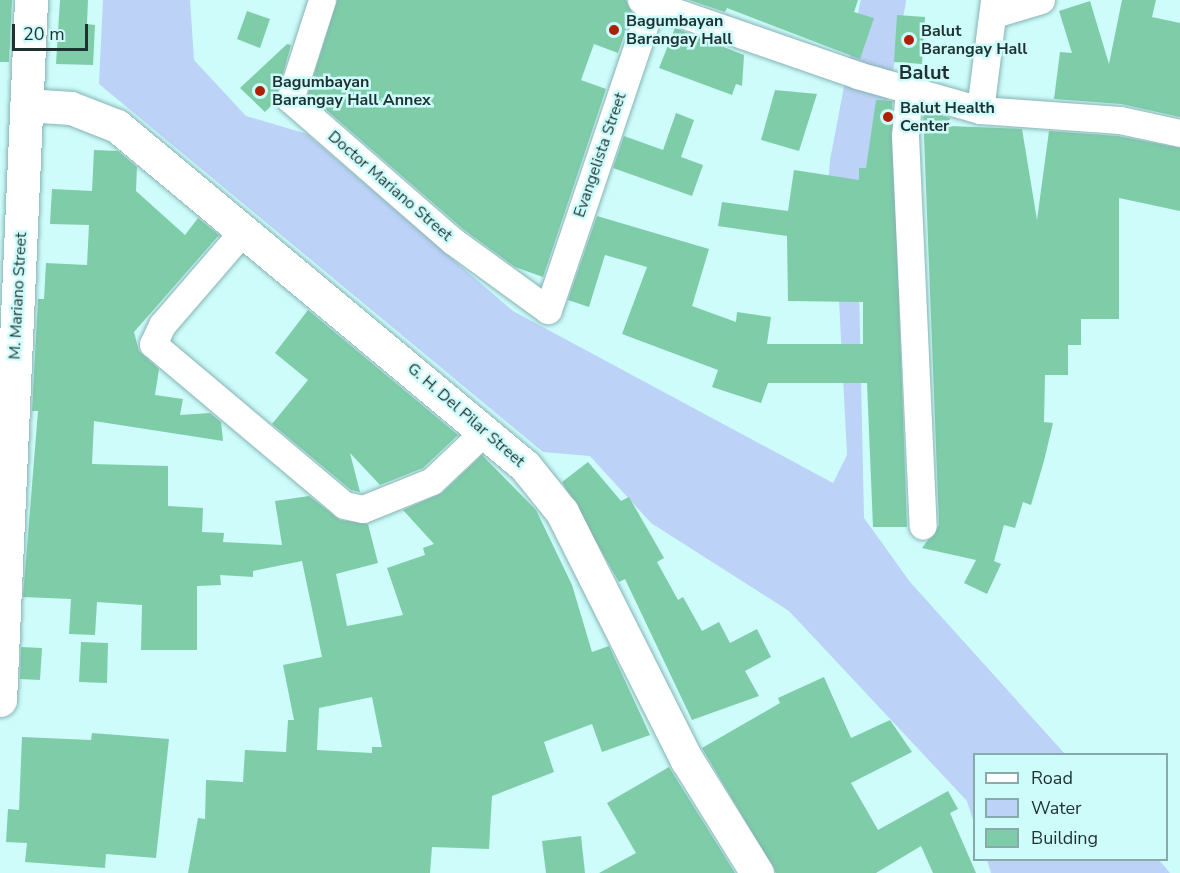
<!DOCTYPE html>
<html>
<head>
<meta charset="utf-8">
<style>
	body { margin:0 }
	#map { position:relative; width:1180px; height:873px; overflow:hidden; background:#cdfcfb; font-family:"Nunito Sans",sans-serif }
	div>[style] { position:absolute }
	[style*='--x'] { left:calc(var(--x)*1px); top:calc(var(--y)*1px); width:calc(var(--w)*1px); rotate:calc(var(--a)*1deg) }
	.water>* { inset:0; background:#bcd2f7 }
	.river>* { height:45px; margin:-22.5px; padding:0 22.5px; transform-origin:22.5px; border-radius:22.5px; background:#bcd2f7 }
	.building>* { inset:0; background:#7ecda8 }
	.roads { filter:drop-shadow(0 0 2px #87b3b3) drop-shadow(0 0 2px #87b3b3) }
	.minor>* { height:27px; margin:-13.5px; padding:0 13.5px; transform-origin:13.5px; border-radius:13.5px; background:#fff }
	.tertiary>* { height:33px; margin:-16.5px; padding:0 16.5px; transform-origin:16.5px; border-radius:16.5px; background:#fff }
	.dots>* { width:16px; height:16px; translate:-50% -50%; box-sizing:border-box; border:3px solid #cdfcfb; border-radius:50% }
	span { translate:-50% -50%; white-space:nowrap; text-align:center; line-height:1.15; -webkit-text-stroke:5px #cdfcfb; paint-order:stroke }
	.poi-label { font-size:16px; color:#1f3131; font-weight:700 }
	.left { translate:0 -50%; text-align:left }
	.street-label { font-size:16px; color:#1f3131 }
	.quarter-label { font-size:20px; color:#1f3131; font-weight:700 }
	.legend { position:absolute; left:973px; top:753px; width:195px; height:108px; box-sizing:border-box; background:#cdfcfb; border:2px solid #87abaa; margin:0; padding:8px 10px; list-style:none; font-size:18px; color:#1f3131 }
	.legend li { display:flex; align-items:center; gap:12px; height:30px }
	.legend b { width:30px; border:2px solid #87abaa }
	.scale { position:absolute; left:12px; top:24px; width:76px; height:27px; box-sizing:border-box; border:3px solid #1f3131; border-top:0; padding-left:8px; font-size:18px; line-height:21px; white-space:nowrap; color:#1f3131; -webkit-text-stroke:4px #cdfcfb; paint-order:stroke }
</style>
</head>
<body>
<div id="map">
	<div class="water">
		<div style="clip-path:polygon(103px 0,190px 0,194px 60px,246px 116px,307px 134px,513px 311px,833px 483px,847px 455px,836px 241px,858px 242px,864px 518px,910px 582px,1065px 754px,974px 754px,974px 823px,967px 801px,789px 611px,651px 523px,590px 456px,543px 452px,99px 84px)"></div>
		<div style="clip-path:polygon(987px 860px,1159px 860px,1170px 873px,991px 873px)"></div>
	</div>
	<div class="river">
		<div style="--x:845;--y:239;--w:77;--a:-84.8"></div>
		<div style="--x:852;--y:162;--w:165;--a:-79.2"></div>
	</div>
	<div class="building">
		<div style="clip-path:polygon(0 0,12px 0,9px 62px,0 62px)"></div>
		<div style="clip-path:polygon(60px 0,88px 0,87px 24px,95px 25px,93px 65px,56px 64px)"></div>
		<div style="clip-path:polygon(337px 0,626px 0,632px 12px,618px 53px,594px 44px,581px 80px,606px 89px,543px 277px,515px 267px,463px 229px,308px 94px)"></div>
		<div style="clip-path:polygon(689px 0,858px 0,854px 12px,874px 18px,860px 59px,727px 8px,725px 12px)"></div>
		<div style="clip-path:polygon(1122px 0,1156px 0,1152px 17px,1180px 23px,1180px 117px,1121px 104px,1054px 99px,1060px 52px,1072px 53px,1059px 11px,1090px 1px,1109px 64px)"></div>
		<div style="clip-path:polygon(247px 11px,270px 19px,260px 48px,237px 39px)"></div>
		<div style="clip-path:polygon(897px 15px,925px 17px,922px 64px,894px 62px)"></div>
		<div style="clip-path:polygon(675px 28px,744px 55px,742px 86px,736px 84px,732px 95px,659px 68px)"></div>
		<div style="clip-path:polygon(287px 44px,291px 45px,275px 102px,265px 112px,240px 88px)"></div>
		<div style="clip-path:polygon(775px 90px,817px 94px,799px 151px,761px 140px)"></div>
		<div style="clip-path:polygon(876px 100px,892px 101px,907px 527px,873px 527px,867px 383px,768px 383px,761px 403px,712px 387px,718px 370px,622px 334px,647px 267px,605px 255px,589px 307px,568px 300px,597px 216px,709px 249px,692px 306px,736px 322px,737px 312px,771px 317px,767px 344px,863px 344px,863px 302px,788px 301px,787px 236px,718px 226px,722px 202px,788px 211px,794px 170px,859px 180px,859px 168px,866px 168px)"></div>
		<div style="clip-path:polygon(923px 110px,950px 118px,949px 126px,1022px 129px,1037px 220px,1049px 131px,1118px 136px,1180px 148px,1180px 211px,1119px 198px,1119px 319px,1081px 319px,1081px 345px,1068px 345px,1068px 375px,1045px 375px,1044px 422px,1053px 423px,1044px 461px,1031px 505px,1023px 502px,1015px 528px,1004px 525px,994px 561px,1001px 564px,987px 594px,964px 583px,976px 560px,922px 548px,939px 525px)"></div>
		<div style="clip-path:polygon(676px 113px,694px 120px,681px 157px,703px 165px,692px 196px,613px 168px,624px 136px,663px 150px)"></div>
		<div style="clip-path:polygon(evenodd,94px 150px,118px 151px,137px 167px,136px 191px,185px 235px,198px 218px,219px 235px,134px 332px,139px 351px,159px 369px,155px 395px,183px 399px,180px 415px,210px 413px,221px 422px,223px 441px,94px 421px,92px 464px,168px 466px,168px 506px,203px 508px,202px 532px,224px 533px,223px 542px,282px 545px,275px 501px,309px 496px,340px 520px,368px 524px,378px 563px,336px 574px,347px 626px,403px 615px,387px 568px,425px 555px,423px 548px,434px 544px,403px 510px,442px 493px,482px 455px,536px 510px,572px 585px,592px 652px,609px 646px,650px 735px,602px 752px,592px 724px,544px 742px,554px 772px,492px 796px,489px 849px,432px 847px,430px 873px,188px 873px,198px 818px,205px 819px,206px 780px,243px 782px,245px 750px,286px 752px,288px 720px,294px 720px,283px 665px,322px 657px,302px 561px,253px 571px,253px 577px,220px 575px,221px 585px,197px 586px,197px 650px,141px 650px,142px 605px,97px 602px,95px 635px,69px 634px,71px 599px,23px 597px,38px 411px,32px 411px,38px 299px,44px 299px,46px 263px,87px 265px,89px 225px,50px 224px,52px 189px,92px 191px,94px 150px,372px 697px,382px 747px,372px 747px,372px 753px,317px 750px,319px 708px,372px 697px)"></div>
		<div style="clip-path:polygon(308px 310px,458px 435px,423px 468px,380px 485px,350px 453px,360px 492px,351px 490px,272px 424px,308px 380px,275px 353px)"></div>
		<div style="clip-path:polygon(588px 462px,621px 501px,629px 497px,664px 558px,657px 562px,678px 600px,683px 597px,702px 631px,719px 622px,730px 643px,757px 629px,771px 657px,745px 671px,759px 696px,692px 720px,625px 579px,619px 582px,562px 482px)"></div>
		<div style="clip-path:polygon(81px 642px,108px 643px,107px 683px,79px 682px)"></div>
		<div style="clip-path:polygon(21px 647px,42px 648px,40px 680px,20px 679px)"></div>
		<div style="clip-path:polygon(824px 677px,851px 738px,890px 720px,912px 752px,851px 783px,878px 830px,948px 791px,958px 809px,950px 813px,976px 873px,933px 873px,921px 846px,876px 873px,776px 873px,702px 748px,780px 703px,778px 698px)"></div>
		<div style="clip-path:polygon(92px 733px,169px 739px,156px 858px,106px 854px,105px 868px,25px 862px,27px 843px,6px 842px,8px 809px,19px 810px,22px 737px,91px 740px)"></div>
		<div style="clip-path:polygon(669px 767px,735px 873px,599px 873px,636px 853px,607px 803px)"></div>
		<div style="clip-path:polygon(581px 836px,585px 873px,546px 873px,542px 841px)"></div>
	</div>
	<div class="roads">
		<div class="minor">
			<div style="--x:322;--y:0;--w:104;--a:107.9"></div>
			<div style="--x:290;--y:99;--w:216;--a:41.1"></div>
			<div style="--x:453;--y:241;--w:117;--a:36"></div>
			<div style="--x:548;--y:310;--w:327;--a:-71.3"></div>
			<div style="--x:641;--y:0;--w:229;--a:19.1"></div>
			<div style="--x:857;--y:75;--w:128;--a:15.9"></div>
			<div style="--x:980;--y:110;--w:140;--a:4.1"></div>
			<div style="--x:1120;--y:120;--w:61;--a:12.2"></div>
			<div style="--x:994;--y:14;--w:49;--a:-16.6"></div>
			<div style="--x:909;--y:90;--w:46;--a:95"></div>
			<div style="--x:905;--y:136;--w:390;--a:87.4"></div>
			<div style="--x:980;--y:110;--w:111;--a:-82.7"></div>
			<div style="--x:244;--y:230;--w:125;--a:130.8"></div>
			<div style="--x:162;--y:325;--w:21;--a:115"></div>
			<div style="--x:153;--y:344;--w:250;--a:40.1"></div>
			<div style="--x:344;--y:505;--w:19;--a:12"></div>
			<div style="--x:363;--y:509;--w:74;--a:-22.1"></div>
			<div style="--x:432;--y:481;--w:74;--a:-43.4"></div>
		</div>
		<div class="tertiary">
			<div style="--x:26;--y:105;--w:45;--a:3.8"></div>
			<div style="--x:71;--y:108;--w:49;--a:21.4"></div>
			<div style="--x:117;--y:126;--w:531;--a:39.81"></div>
			<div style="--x:525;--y:466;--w:59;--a:51.2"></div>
			<div style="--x:562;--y:512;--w:278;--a:63.3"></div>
			<div style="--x:687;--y:760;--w:133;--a:58.2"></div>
			<div style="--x:0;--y:700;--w:701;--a:-87.46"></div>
		</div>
	</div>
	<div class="dots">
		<div style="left:614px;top:30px;background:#ae2006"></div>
		<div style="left:909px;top:40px;background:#ae2006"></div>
		<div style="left:260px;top:91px;background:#ae2006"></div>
		<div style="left:888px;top:117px;background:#ae2006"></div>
	</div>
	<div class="poi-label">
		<span class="left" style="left:626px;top:30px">Bagumbayan<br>Barangay Hall</span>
		<span class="left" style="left:921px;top:40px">Balut<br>Barangay Hall</span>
		<span class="left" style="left:272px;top:91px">Bagumbayan<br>Barangay Hall Annex</span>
		<span class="left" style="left:900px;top:117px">Balut Health<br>Center</span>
	</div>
	<div class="street-label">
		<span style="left:600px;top:155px;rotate:-71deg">Evangelista Street</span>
		<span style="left:390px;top:186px;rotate:41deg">Doctor Mariano Street</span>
		<span style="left:18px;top:296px;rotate:-87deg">M. Mariano Street</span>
		<span style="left:466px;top:415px;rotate:41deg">G. H. Del Pilar Street</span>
	</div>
	<div class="quarter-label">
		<span style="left:924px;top:72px">Balut</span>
	</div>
	<ul class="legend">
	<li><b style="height:8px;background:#fff"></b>Road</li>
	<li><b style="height:16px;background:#bcd2f7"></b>Water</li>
	<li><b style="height:16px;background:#7ecda8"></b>Building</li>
	</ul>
	<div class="scale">20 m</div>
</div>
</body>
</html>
